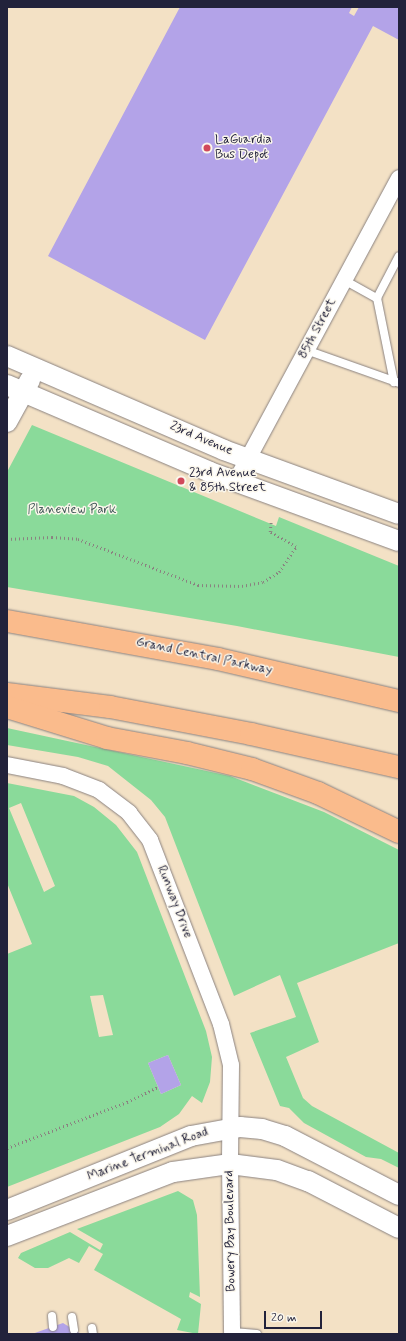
<!DOCTYPE html>
<html>
<head>
<meta charset="utf-8">
<style>
	body { margin:0 }
	#map { position:relative; width:406px; height:1341px; overflow:hidden; background:#f3e1c5; font-family:Mynerve,sans-serif }
	div>[style] { position:absolute }
	[style*='--x'] { left:calc(var(--x)*1px); top:calc(var(--y)*1px); width:calc(var(--w)*1px); rotate:calc(var(--a)*1deg) }
	.green>* { inset:0; background:#8ada9a }
	.building>* { inset:0; background:#b3a3e8 }
	.path>* { height:2.5px; margin-top:-1.25px; transform-origin:0; background:repeating-linear-gradient(90deg,#8a8280 0 1px,transparent 0 4px) }
	.roads { filter:drop-shadow(0 0 1px #8a8280) drop-shadow(0 0 1px #8a8280) }
	.service>* { height:8px; margin:-4px; padding:0 4px; transform-origin:4px; border-radius:4px; background:#fff }
	.minor>* { height:16px; margin:-8px; padding:0 8px; transform-origin:8px; border-radius:8px; background:#fff }
	.tertiary>* { height:20px; margin:-10px; padding:0 10px; transform-origin:10px; border-radius:10px; background:#fff }
	.motorway>* { height:22px; margin:-11px; padding:0 11px; transform-origin:11px; border-radius:11px; background:#fabb8c }
	.dots>* { width:11px; height:11px; translate:-50% -50%; box-sizing:border-box; border:2px solid #fbf7ec; border-radius:50% }
	span { translate:-50% -50%; white-space:nowrap; text-align:center; line-height:1.15; -webkit-text-stroke:3px #fbf7ec; paint-order:stroke }
	.poi-label { font-size:13px; color:#22223b }
	.left { translate:0 -50%; text-align:left }
	.street-label { font-size:13px; color:#22223b }
	.park-label { font-size:13px; color:#415958 }
	.frame { position:absolute; inset:0; border:8px solid #22223b; pointer-events:none }
	.scale { position:absolute; left:264px; top:1311px; width:58px; height:18px; box-sizing:border-box; border:2px solid #22223b; border-top:0; padding-left:5px; font-size:12px; line-height:14px; white-space:nowrap; color:#22223b; -webkit-text-stroke:3px #fbf7ec; paint-order:stroke }
</style>
</head>
<body>
<div id="map">
	<div class="green">
		<div style="clip-path:polygon(32px 425px,276px 526px,279px 517px,399px 566px,399px 657px,237px 626px,7px 587px,7px 472px)"></div>
		<div style="clip-path:polygon(7px 728px,230px 776px,324px 812px,399px 850px,399px 943px,297px 983px,319px 1042px,286px 1057px,303px 1098px,312px 1106px,399px 1153px,399px 1168px,381px 1159px,366px 1157px,304px 1123px,289px 1108px,280px 1106px,250px 1033px,296px 1017px,280px 975px,234px 996px,165px 817px,151px 800px,108px 766px,78px 757px,7px 745px)"></div>
		<div style="clip-path:polygon(evenodd,7px 783px,74px 796px,94px 807px,116px 825px,137px 852px,206px 1031px,212px 1057px,210px 1082px,202px 1103px,192px 1096px,179px 1114px,160px 1127px,7px 1187px,7px 954px,32px 944px,7px 883px,7px 783px,21px 803px,55px 886px,44px 892px,9px 808px,21px 803px,7px 783px,103px 995px,113px 1035px,99px 1037px,90px 996px,103px 995px,7px 783px,168px 1055px,181px 1085px,161px 1094px,148px 1063px,168px 1055px)"></div>
		<div style="clip-path:polygon(178px 1191px,193px 1200px,197px 1215px,200px 1297px,190px 1292px,189px 1297px,201px 1304px,198px 1334px,177px 1330px,181px 1319px,94px 1270px,103px 1254px,89px 1246px,79px 1263px,69px 1258px,48px 1268px,35px 1268px,18px 1258px,21px 1253px,70px 1232px,100px 1250px,103px 1244px,77px 1229px)"></div>
	</div>
	<div class="building">
		<div style="clip-path:polygon(180px 7px,352px 7px,349px 13px,354px 16px,359px 7px,399px 7px,399px 40px,373px 26px,205px 340px,48px 256px)"></div>
		<div style="clip-path:polygon(168px 1055px,181px 1085px,161px 1094px,148px 1063px)"></div>
		<div style="clip-path:polygon(63px 1323px,81px 1334px,32px 1334px)"></div>
	</div>
	<div class="path">
		<div style="--x:7;--y:539;--w:45;--a:-2.5"></div>
		<div style="--x:52;--y:537;--w:26;--a:4"></div>
		<div style="--x:78;--y:539;--w:129;--a:21"></div>
		<div style="--x:198;--y:585;--w:44;--a:1.3"></div>
		<div style="--x:242;--y:586;--w:21;--a:-11"></div>
		<div style="--x:263;--y:582;--w:19;--a:-32"></div>
		<div style="--x:279;--y:572;--w:30;--a:-56"></div>
		<div style="--x:296;--y:547;--w:30;--a:-150"></div>
		<div style="--x:270;--y:532;--w:11;--a:-85"></div>
		<div style="--x:7;--y:1148;--w:129;--a:-21"></div>
		<div style="--x:127;--y:1102;--w:34;--a:-26"></div>
	</div>
	<div class="roads">
		<div class="service">
			<div style="--x:344;--y:280;--w:38;--a:29"></div>
			<div style="--x:377;--y:298;--w:47;--a:-62.4"></div>
			<div style="--x:377;--y:298;--w:86;--a:78.6"></div>
			<div style="--x:306;--y:350;--w:99;--a:19.5"></div>
			<div style="--x:52;--y:1316;--w:11;--a:85"></div>
			<div style="--x:72;--y:1317;--w:13;--a:81"></div>
			<div style="--x:92;--y:1328;--w:6;--a:81"></div>
			<div style="--x:233;--y:1332;--w:24;--a:5"></div>
		</div>
		<div class="minor">
			<div style="--x:236;--y:481;--w:344;--a:-61.7"></div>
			<div style="--x:7;--y:765;--w:57;--a:11.1"></div>
			<div style="--x:63;--y:776;--w:39;--a:21"></div>
			<div style="--x:99;--y:790;--w:38;--a:37"></div>
			<div style="--x:129;--y:813;--w:34;--a:52"></div>
			<div style="--x:150;--y:840;--w:197;--a:68.9"></div>
			<div style="--x:221;--y:1024;--w:42;--a:76.3"></div>
			<div style="--x:231;--y:1065;--w:99;--a:90.6"></div>
			<div style="--x:230;--y:1164;--w:170;--a:89.3"></div>
		</div>
		<div class="tertiary">
			<div style="--x:7;--y:356;--w:236;--a:23.4"></div>
			<div style="--x:224;--y:450;--w:186;--a:20.1"></div>
			<div style="--x:7;--y:385;--w:221;--a:23.2"></div>
			<div style="--x:210;--y:472;--w:201;--a:20.1"></div>
			<div style="--x:7;--y:422;--w:48;--a:-61.3"></div>
			<div style="--x:7;--y:1210;--w:198;--a:-21.9"></div>
			<div style="--x:191;--y:1136;--w:50;--a:-10.4"></div>
			<div style="--x:240;--y:1127;--w:22;--a:5"></div>
			<div style="--x:262;--y:1129;--w:24;--a:17"></div>
			<div style="--x:285;--y:1136;--w:128;--a:27.4"></div>
			<div style="--x:7;--y:1236;--w:178;--a:-21.1"></div>
			<div style="--x:173;--y:1172;--w:58;--a:-8"></div>
			<div style="--x:230;--y:1164;--w:47;--a:7.3"></div>
			<div style="--x:277;--y:1170;--w:33;--a:20"></div>
			<div style="--x:308;--y:1181;--w:102;--a:27.3"></div>
		</div>
		<div class="motorway">
			<div style="--x:7;--y:621;--w:214;--a:10.2"></div>
			<div style="--x:218;--y:659;--w:186;--a:13.1"></div>
			<div style="--x:7;--y:694;--w:104;--a:7.2"></div>
			<div style="--x:110;--y:707;--w:144;--a:10.8"></div>
			<div style="--x:251;--y:734;--w:152;--a:12.6"></div>
			<div style="--x:7;--y:707;--w:105;--a:17.2"></div>
			<div style="--x:107;--y:738;--w:81;--a:10.6"></div>
			<div style="--x:187;--y:753;--w:67;--a:13.8"></div>
			<div style="--x:252;--y:769;--w:70;--a:20"></div>
			<div style="--x:318;--y:793;--w:90;--a:25.7"></div>
		</div>
	</div>
	<div class="dots">
		<div style="left:207px;top:148px;background:#d1495b"></div>
		<div style="left:181px;top:481px;background:#d1495b"></div>
	</div>
	<div class="poi-label">
		<span class="left" style="left:215px;top:148px">LaGuardia<br>Bus Depot</span>
		<span class="left" style="left:189px;top:481px">23rd Avenue<br>&amp; 85th Street</span>
	</div>
	<div class="street-label">
		<span style="left:318px;top:329px;rotate:-62deg">85th Street</span>
		<span style="left:201px;top:439px;rotate:23deg">23rd Avenue</span>
		<span style="left:204px;top:657px;rotate:12deg">Grand Central Parkway</span>
		<span style="left:174px;top:902px;rotate:69deg">Runway Drive</span>
		<span style="left:148px;top:1155px;rotate:-21deg">Marine Terminal Road</span>
		<span style="left:231px;top:1231px;rotate:-91deg">Bowery Bay Boulevard</span>
	</div>
	<div class="park-label">
		<span style="left:72px;top:510px">Planeview Park</span>
	</div>
	<div class="frame"></div>
	<div class="scale">20 m</div>
</div>
</body>
</html>
